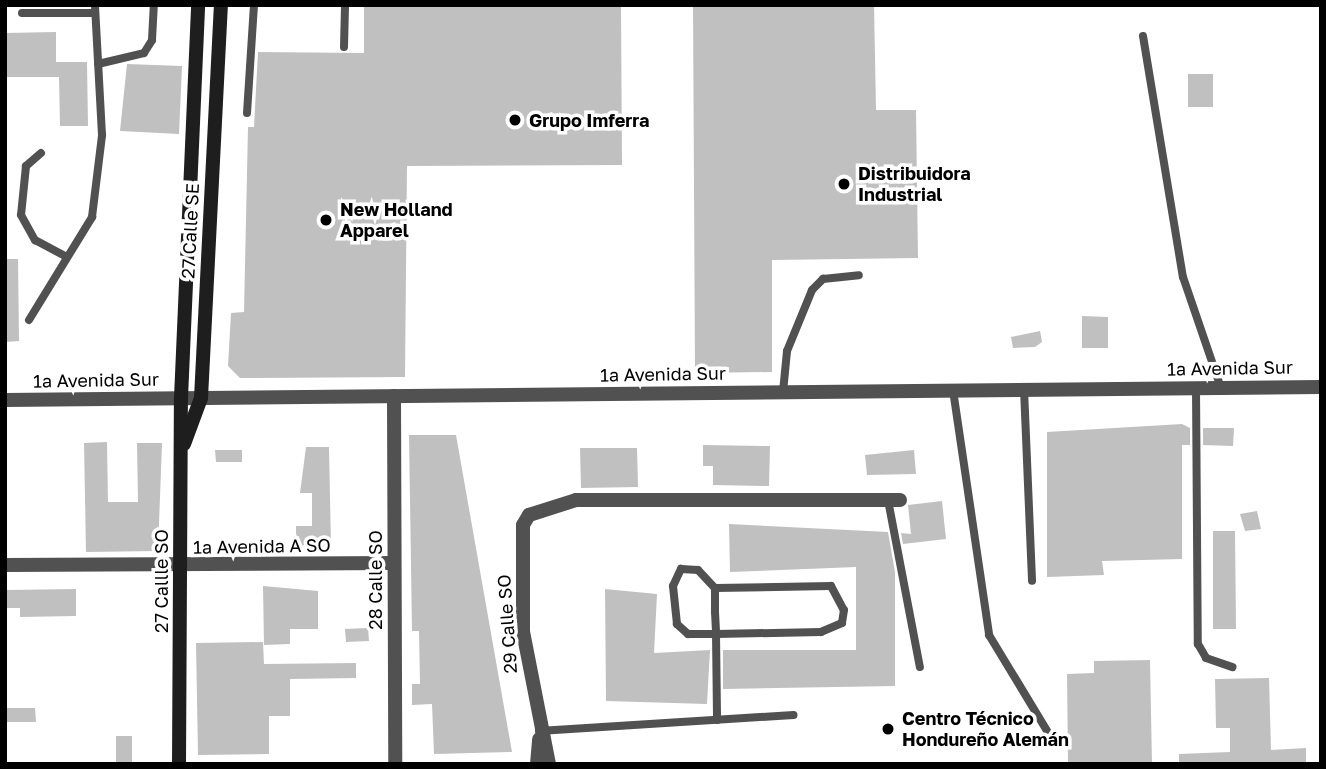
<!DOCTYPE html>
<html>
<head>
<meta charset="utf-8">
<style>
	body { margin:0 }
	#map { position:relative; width:1326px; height:769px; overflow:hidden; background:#fff; font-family:"Golos Text",sans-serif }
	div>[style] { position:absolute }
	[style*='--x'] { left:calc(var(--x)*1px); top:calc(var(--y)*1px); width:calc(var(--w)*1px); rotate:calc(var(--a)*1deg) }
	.building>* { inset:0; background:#c0c0c0 }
	.lane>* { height:8px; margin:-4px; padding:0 4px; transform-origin:4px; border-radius:4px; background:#515151 }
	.street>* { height:14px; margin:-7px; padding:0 7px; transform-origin:7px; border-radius:7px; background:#515151 }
	.secondary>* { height:14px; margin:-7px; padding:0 7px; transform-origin:7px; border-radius:7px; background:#1e1e1e }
	.dots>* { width:19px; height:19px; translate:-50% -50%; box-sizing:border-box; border:4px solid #fff; border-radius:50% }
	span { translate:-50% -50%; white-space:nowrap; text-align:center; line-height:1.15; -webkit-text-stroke:7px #fff; paint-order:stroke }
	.poi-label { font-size:18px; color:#000; font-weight:700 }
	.left { translate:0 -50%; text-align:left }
	.street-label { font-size:18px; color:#000 }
	.frame { position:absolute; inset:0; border:7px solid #000; pointer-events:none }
</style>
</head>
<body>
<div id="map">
	<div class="building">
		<div style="clip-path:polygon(621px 5px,622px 165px,407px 166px,405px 377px,240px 378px,228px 366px,231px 313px,244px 312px,248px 127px,254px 127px,258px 52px,364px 53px,364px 7px)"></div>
		<div style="clip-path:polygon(693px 5px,874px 5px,876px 110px,916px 110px,918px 258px,772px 260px,772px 372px,695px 373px)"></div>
		<div style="clip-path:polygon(56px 32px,56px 62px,87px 62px,88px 126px,60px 126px,59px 77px,5px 77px,5px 33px)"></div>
		<div style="clip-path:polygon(127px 64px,182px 66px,179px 134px,120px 131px)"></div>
		<div style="clip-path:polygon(1188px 74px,1213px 74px,1213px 107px,1188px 107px)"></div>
		<div style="clip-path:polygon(5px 259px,18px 259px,19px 341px,5px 342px)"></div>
		<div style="clip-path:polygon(1082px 316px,1108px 317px,1108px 348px,1082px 348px)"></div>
		<div style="clip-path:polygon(1040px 331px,1042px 342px,1035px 347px,1013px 348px,1011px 337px)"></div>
		<div style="clip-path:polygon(1182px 424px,1190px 428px,1190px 445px,1182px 445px,1182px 559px,1102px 561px,1104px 575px,1047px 577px,1047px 432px)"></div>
		<div style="clip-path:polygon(1203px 428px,1234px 428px,1233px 446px,1203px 445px)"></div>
		<div style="clip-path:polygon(409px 435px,456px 435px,512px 752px,434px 754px,432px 704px,412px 705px,412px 684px,420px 684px,419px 631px,412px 631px)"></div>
		<div style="clip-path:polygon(107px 442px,108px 502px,138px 502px,137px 443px,162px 443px,158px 551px,86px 552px,84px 443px)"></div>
		<div style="clip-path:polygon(703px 445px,770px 446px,769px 486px,713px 485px,713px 466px,703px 466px)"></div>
		<div style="clip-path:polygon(306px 447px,329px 447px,331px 547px,296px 548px,296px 526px,312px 526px,312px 493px,300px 493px)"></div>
		<div style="clip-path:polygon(580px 448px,637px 448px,638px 487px,581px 488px)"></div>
		<div style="clip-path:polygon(215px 450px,242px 450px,242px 462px,216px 462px)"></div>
		<div style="clip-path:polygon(914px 450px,916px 474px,867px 475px,865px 455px)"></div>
		<div style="clip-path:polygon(942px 501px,946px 539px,903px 544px,901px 533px,911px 534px,908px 505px)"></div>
		<div style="clip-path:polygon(1257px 511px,1261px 529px,1245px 531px,1240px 514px)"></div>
		<div style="clip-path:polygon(729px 524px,888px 532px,895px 572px,895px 686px,723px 689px,723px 650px,856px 650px,856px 567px,730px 572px)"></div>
		<div style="clip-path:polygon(1213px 531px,1235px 531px,1236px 629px,1213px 629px)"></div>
		<div style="clip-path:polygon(263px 586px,318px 591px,318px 629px,290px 629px,290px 644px,264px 645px)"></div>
		<div style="clip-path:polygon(76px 589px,76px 616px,20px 617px,20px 608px,5px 608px,5px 590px)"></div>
		<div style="clip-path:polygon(605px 589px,657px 594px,654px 653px,710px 650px,707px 704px,606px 701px)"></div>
		<div style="clip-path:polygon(368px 628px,369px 641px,346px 642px,345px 629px)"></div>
		<div style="clip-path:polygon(263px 642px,264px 664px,356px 663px,356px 678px,290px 679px,290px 716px,269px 716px,269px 754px,198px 755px,196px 643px)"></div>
		<div style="clip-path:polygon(1150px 660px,1152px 764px,1068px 764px,1067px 674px,1094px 673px,1094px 661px)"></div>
		<div style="clip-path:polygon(1269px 678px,1271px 750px,1306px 748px,1306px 764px,1179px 764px,1179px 754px,1230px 752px,1230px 728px,1216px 728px,1215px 679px)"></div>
		<div style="clip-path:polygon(5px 708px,35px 708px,36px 722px,5px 722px)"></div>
		<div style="clip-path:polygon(116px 736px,132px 736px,132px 763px,116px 764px)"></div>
	</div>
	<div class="lane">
		<div style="--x:22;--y:13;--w:73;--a:0"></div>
		<div style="--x:1143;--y:36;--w:244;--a:80.6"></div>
		<div style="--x:1183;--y:277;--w:117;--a:71.1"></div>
		<div style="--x:344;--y:47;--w:42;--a:-88.6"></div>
		<div style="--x:98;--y:64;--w:47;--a:-13.4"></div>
		<div style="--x:144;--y:53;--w:15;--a:-58"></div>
		<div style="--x:152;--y:40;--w:35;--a:-87"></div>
		<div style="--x:247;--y:113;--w:108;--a:-86.3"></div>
		<div style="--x:41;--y:153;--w:20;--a:139"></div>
		<div style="--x:26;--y:166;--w:49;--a:95.8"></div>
		<div style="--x:21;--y:215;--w:29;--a:61"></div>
		<div style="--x:35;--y:240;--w:34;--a:28"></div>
		<div style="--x:29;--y:320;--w:121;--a:-58.5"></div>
		<div style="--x:92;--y:217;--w:83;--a:-83"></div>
		<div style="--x:102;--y:135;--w:130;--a:-93.1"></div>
		<div style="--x:1196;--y:388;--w:256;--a:89.6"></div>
		<div style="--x:1198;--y:644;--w:16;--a:60"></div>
		<div style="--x:1206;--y:658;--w:28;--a:19"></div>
		<div style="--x:1024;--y:389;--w:192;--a:87.6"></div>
		<div style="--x:953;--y:390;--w:248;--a:81.6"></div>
		<div style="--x:989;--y:635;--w:122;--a:58.8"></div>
		<div style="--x:783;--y:392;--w:41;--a:-84.4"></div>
		<div style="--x:787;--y:351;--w:66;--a:-67.7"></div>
		<div style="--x:812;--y:290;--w:16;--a:-45"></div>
		<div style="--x:823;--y:279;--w:36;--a:-6"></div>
		<div style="--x:888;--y:500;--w:170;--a:79.2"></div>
		<div style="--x:715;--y:588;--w:116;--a:-1"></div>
		<div style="--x:831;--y:586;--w:27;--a:62"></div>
		<div style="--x:844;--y:610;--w:13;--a:99"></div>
		<div style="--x:842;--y:623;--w:23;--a:157"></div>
		<div style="--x:821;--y:632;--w:105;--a:178.9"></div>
		<div style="--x:716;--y:634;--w:28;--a:180"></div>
		<div style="--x:688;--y:634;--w:15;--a:-138"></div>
		<div style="--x:677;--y:624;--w:38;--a:-96"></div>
		<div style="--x:673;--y:586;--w:19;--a:-65"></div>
		<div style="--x:681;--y:569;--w:17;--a:3"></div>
		<div style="--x:698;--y:570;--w:25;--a:47"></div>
		<div style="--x:715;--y:588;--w:24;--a:90"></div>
		<div style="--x:715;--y:612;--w:22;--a:87"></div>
		<div style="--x:716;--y:634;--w:86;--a:89.3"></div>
		<div style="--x:539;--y:731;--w:255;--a:-3.6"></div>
	</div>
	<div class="street">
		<div style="--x:394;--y:396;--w:368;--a:89.8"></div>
		<div style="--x:5;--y:400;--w:1316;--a:-0.57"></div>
		<div style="--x:5;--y:565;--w:389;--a:-0.3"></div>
		<div style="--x:537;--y:764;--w:25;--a:-85"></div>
		<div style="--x:549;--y:764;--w:135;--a:-101.1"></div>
		<div style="--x:523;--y:632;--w:107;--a:-90"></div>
		<div style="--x:523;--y:525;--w:12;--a:-59"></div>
		<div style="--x:529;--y:515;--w:49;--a:-17.7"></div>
		<div style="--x:576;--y:500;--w:324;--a:0"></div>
	</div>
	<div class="secondary">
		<div style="--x:184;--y:444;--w:49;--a:-69.7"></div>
		<div style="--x:201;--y:398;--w:394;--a:-87.1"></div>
		<div style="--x:179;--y:764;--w:366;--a:-89.7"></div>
		<div style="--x:181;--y:398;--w:393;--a:-87.5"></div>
	</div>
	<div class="dots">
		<div style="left:515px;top:120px;background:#000"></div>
		<div style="left:844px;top:184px;background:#000"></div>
		<div style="left:326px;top:220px;background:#000"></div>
		<div style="left:888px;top:729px;background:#000"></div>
	</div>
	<div class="poi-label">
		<span class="left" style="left:529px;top:120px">Grupo Imferra</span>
		<span class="left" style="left:858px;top:184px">Distribuidora<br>Industrial</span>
		<span class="left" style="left:340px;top:220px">New Holland<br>Apparel</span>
		<span class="left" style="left:902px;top:729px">Centro Técnico<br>Hondureño Alemán</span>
	</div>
	<div class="street-label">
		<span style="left:190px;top:231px;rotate:-87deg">27 Calle SE</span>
		<span style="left:1230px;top:368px;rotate:-1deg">1a Avenida Sur</span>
		<span style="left:663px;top:374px;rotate:-1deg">1a Avenida Sur</span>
		<span style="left:96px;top:380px;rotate:-1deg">1a Avenida Sur</span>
		<span style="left:262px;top:546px;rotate:-1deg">1a Avenida A SO</span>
		<span style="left:375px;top:580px;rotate:-90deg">28 Calle SO</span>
		<span style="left:161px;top:581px;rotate:-90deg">27 Callle SO</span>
		<span style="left:507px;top:624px;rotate:-94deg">29 Calle SO</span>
	</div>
	<div class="frame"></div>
</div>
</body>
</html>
